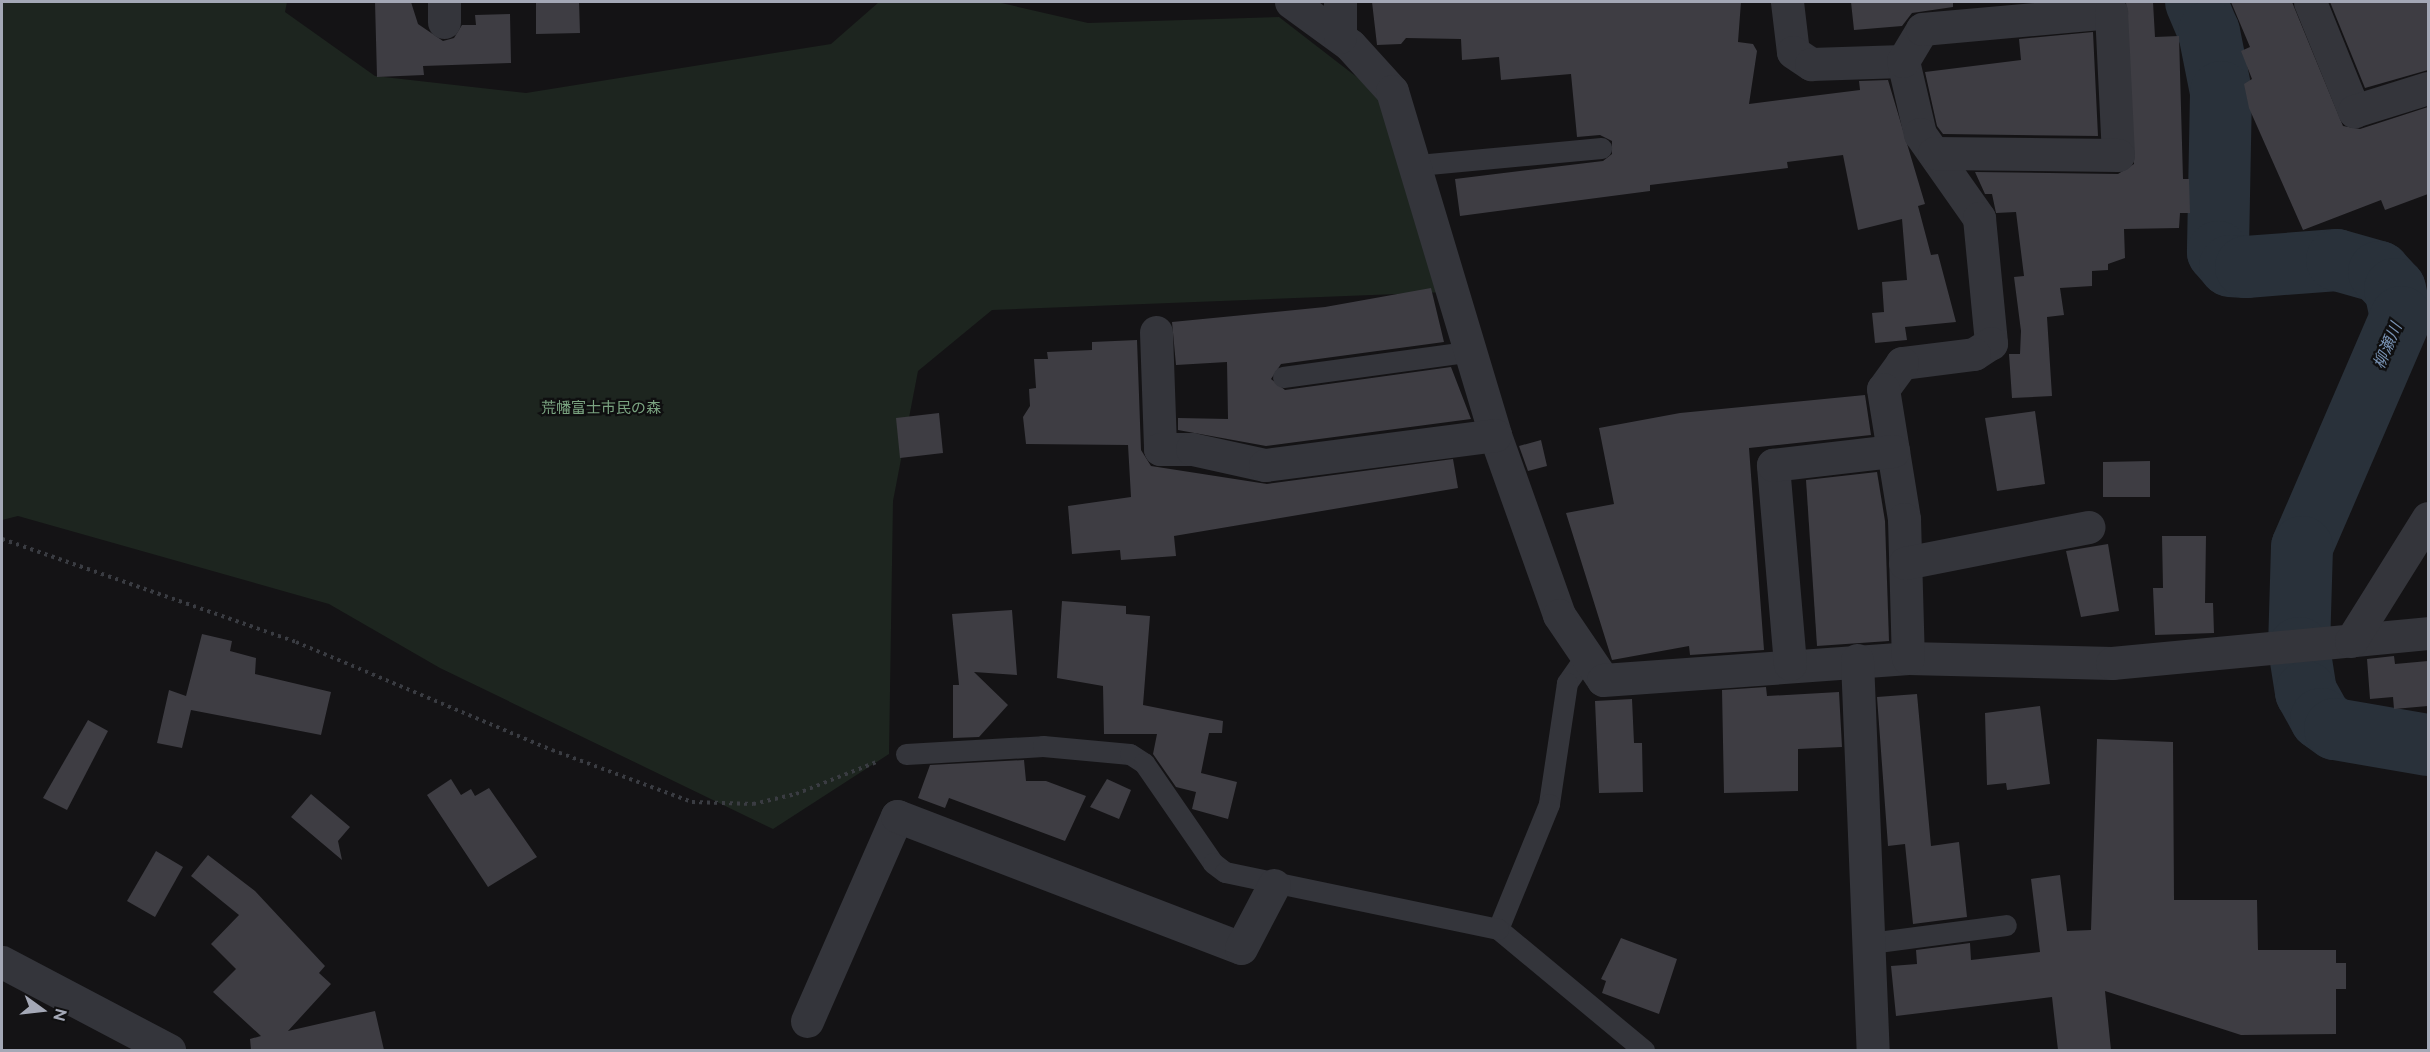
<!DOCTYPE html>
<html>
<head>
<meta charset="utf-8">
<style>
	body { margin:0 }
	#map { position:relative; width:2430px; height:1052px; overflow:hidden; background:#141315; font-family:Raleway,"Noto Sans JP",sans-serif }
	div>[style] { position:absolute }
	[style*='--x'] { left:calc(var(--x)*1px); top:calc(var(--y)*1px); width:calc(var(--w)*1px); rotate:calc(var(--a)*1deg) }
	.green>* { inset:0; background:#1d251f }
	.river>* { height:62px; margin:-31px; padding:0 31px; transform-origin:31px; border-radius:31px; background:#29313a }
	.building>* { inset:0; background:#3e3d43 }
	.path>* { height:4px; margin-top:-2px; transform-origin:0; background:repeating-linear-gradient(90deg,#3a3c42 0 3px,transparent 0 7.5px) }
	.lane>* { height:21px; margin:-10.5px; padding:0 10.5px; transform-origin:10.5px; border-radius:10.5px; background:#34353b }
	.street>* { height:33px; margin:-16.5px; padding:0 16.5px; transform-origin:16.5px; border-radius:16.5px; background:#34353b }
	span { translate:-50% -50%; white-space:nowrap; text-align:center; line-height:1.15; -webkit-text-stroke:4.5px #0f0f10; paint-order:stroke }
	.park-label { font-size:15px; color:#7aa380 }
	.water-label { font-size:16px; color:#7993b4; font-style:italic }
	.frame { position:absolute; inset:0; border:3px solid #a4a8b6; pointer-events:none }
	.north { position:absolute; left:12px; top:980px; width:60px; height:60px; -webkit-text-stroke:4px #0f0f10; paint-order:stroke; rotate:105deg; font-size:16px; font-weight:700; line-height:24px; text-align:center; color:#a4a8b6 }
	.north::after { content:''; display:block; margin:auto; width:21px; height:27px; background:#a4a8b6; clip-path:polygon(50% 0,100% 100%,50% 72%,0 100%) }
</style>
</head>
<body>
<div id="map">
	<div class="green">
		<div style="clip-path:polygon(2px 2px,287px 2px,285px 12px,375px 76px,526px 93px,831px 44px,879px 2px,997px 2px,1088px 23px,1279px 17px,1380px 95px,1448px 292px,992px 310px,918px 371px,893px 501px,889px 754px,773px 829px,440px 668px,329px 604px,18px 516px,2px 520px)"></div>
	</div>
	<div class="river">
		<div style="--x:2196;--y:2;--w:33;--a:67"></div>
		<div style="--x:2209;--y:32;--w:61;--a:78.7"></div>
		<div style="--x:2221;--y:92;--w:160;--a:91.1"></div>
		<div style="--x:2218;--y:252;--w:18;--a:49"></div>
		<div style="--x:2230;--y:266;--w:16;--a:4"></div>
		<div style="--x:2246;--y:267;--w:91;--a:-4.4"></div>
		<div style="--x:2337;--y:260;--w:44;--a:15.9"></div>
		<div style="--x:2379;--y:272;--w:23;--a:47"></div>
		<div style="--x:2395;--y:289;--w:29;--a:78"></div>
		<div style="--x:2401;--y:317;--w:250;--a:113.3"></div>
		<div style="--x:2302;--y:547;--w:101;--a:91.7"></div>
		<div style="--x:2299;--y:648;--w:45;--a:81"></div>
		<div style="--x:2306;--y:692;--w:31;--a:61"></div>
		<div style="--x:2321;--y:719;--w:17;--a:36"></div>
		<div style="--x:2335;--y:729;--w:94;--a:9.8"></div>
	</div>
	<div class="building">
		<div style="clip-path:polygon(375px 2px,411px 2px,418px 24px,443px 41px,454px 38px,462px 25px,476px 25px,475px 15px,510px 14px,511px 63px,423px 66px,424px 75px,377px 77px)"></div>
		<div style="clip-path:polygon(536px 2px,579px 2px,580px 33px,536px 34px)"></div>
		<div style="clip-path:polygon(1372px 2px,1741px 2px,1738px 42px,1753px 44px,1757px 51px,1749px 104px,1860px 90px,1859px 81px,1888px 80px,1925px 204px,1918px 206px,1931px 255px,1938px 254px,1956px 322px,1905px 327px,1907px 340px,1875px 343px,1872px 313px,1884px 312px,1882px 282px,1907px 280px,1902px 219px,1858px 230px,1843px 155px,1787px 162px,1788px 168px,1650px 185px,1650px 191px,1460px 216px,1455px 179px,1603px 161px,1612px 154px,1612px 141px,1600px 135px,1577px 137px,1571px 74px,1501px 80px,1499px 57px,1462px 60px,1461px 39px,1406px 38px,1401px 44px,1377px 45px)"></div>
		<div style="clip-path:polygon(1851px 2px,1953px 2px,1953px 7px,1912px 13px,1902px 26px,1854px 30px)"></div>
		<div style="clip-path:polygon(2126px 2px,2153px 2px,2155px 37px,2179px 36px,2183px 179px,2189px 179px,2190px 213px,2180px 213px,2179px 228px,2124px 229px,2125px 258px,2108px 264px,2108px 270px,2092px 271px,2092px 286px,2060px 288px,2064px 315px,2047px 317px,2052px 396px,2012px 398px,2009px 354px,2020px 354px,2021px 331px,2014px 277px,2024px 276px,2016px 212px,1996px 213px,1992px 194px,1985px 194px,1975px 172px,2118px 174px,2134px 164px)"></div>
		<div style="clip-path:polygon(2231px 2px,2292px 2px,2343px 126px,2360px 129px,2428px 107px,2428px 194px,2385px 210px,2381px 200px,2303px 230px,2249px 108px,2244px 84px,2252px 79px,2241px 51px,2250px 47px)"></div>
		<div style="clip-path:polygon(2330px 2px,2428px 2px,2428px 70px,2365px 88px)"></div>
		<div style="clip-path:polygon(2093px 32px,2098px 136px,1943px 134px,1937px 126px,1925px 72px,2021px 60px,2019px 39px)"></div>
		<div style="clip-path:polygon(1431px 288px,1444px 342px,1281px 364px,1271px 379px,1285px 390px,1451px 367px,1471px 419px,1266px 446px,1178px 430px,1178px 418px,1228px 419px,1227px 362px,1176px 365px,1172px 322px,1325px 307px)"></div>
		<div style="clip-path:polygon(1137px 340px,1141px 450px,1151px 466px,1267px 484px,1453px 459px,1458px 488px,1174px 536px,1176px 556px,1121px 560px,1120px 550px,1072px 554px,1068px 506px,1131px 497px,1128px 445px,1026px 444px,1023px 417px,1030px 406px,1029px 389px,1036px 388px,1034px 359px,1048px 359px,1047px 352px,1092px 350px,1092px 342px)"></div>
		<div style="clip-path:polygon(1865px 395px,1871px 435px,1749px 448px,1764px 650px,1690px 655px,1689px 646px,1612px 660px,1566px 513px,1614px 504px,1599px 428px,1680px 413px)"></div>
		<div style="clip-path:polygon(2035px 411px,2045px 484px,1997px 491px,1985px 418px)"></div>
		<div style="clip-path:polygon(939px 413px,943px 453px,900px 458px,896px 418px)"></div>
		<div style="clip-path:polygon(1541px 440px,1547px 466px,1528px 471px,1519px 446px)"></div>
		<div style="clip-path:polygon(2150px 461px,2150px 497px,2103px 497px,2103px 462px)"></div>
		<div style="clip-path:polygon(1877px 472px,1885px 521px,1889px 641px,1817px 646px,1806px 480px)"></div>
		<div style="clip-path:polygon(2162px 536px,2206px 536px,2205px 603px,2213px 603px,2214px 633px,2155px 635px,2153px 588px,2163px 588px)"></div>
		<div style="clip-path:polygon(2108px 544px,2119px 611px,2081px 617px,2066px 551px)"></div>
		<div style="clip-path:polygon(1062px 601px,1126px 606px,1126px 614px,1150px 616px,1143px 705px,1223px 721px,1222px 733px,1209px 733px,1201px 773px,1237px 782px,1228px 819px,1192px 809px,1196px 792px,1176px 787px,1153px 754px,1157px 734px,1104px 734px,1103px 686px,1057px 678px)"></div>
		<div style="clip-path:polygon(1012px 610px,1017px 675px,974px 672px,1008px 705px,979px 737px,953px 738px,953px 685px,959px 685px,952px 614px)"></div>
		<div style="clip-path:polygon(202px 634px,232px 641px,230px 651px,256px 658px,255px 674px,331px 692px,321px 735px,191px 710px,182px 748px,157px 743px,169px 690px,186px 696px)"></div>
		<div style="clip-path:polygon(2394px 656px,2395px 664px,2428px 661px,2428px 706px,2394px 709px,2393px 697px,2370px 699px,2367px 659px)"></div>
		<div style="clip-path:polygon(1766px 687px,1767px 696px,1839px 692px,1842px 747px,1798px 749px,1798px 791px,1724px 793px,1722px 690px)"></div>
		<div style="clip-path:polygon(1917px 694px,1931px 846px,1959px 842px,1967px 917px,1913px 924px,1905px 844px,1888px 846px,1877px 697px)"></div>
		<div style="clip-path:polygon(1632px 699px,1634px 743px,1642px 743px,1643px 792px,1599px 793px,1595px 701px)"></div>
		<div style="clip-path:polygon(2040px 706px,2050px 784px,2007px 790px,2006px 783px,1987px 785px,1985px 713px)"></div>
		<div style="clip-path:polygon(88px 720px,108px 731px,67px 810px,43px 798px)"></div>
		<div style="clip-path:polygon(2097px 739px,2173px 742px,2174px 900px,2257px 900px,2258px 950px,2336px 950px,2336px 963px,2346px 963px,2346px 989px,2336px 989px,2336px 1034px,2241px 1035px,2105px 991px,2111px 1050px,2058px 1050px,2052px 997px,1896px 1016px,1891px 966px,1917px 964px,1916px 950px,1970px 943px,1971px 960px,2040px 952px,2031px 879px,2060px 875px,2067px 931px,2091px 930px)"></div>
		<div style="clip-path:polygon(1024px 760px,1026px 781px,1046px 781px,1086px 796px,1065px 841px,949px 798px,945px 808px,918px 798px,930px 765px)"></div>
		<div style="clip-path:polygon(451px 779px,461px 795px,471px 789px,475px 796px,489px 788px,537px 857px,488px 887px,427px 795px)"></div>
		<div style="clip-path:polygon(1107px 779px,1131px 790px,1119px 819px,1090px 807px)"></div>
		<div style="clip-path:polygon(311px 794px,350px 827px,338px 841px,342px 860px,291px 817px)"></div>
		<div style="clip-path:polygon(156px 851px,183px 867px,155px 917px,127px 901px)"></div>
		<div style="clip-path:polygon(208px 855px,255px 891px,325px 966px,319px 973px,331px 984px,288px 1031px,375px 1011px,384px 1050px,251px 1050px,250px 1039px,261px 1036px,213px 992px,236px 969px,211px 944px,239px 915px,191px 876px)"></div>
		<div style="clip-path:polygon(1621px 938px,1677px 959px,1659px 1014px,1602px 993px,1606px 981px,1601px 979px)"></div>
	</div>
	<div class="path">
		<div style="--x:2;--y:539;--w:312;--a:19.3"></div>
		<div style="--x:296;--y:642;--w:278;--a:22.9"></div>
		<div style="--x:552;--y:750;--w:149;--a:20.4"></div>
		<div style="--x:692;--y:802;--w:61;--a:1.9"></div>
		<div style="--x:753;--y:804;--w:44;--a:-13.1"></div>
		<div style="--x:796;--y:794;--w:89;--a:-21.7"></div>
	</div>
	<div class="lane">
		<div style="--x:1418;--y:165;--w:184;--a:-5.3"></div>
		<div style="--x:1283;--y:377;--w:193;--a:-7.8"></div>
		<div style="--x:1585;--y:657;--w:32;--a:125"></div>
		<div style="--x:1567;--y:683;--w:122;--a:98.5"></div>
		<div style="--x:1549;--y:804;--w:135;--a:112.2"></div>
		<div style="--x:1498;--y:929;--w:190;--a:39.7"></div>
		<div style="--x:906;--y:754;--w:137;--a:-3.3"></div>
		<div style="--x:1043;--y:746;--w:87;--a:5.3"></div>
		<div style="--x:1130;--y:754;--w:17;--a:33"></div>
		<div style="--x:1144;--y:763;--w:121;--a:55.4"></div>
		<div style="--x:1213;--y:863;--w:15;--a:37"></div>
		<div style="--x:1225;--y:872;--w:279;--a:11.8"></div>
		<div style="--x:1870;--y:943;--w:137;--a:-7.5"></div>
	</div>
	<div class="street">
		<div style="--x:444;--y:2;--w:20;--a:90"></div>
		<div style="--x:1291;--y:2;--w:73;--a:36.1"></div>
		<div style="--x:1350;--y:45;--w:62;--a:47.6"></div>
		<div style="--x:1392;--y:91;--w:359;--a:73.3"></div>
		<div style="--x:1495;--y:435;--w:191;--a:70.4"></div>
		<div style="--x:1559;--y:615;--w:78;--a:55.9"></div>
		<div style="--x:1603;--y:680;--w:306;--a:-4.1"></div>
		<div style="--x:1908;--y:658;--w:204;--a:1.4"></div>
		<div style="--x:2112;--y:663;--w:317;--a:-5.4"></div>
		<div style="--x:1340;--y:2;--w:35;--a:90"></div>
		<div style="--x:1787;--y:2;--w:50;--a:83.2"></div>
		<div style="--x:1793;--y:52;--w:22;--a:34"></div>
		<div style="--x:1811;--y:64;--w:92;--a:-1.9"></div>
		<div style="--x:1903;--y:61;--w:75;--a:76.9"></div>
		<div style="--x:1920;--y:134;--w:103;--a:54.9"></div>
		<div style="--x:1979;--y:218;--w:126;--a:84.5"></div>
		<div style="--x:1991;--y:343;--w:20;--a:147"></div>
		<div style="--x:1974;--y:354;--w:73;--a:172.9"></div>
		<div style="--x:1902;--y:363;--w:32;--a:126"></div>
		<div style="--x:1883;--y:389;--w:132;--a:80.8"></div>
		<div style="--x:1904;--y:519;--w:139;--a:88.4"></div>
		<div style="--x:2310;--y:2;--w:118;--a:68"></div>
		<div style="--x:2354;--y:111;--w:77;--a:-17.3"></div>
		<div style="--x:1903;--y:61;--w:37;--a:-59"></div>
		<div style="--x:1922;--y:29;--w:190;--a:-5.1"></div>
		<div style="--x:2111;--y:12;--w:143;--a:87.2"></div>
		<div style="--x:2118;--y:155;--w:184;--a:-179.4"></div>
		<div style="--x:1156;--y:332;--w:117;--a:88"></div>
		<div style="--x:1160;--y:449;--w:32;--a:0"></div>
		<div style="--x:1192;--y:449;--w:75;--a:12.4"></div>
		<div style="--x:1265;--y:465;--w:232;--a:-7.4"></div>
		<div style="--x:1905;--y:563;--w:187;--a:-11.1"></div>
		<div style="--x:2351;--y:641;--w:145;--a:-58"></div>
		<div style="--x:1857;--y:660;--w:390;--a:87.7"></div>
		<div style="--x:1790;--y:664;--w:200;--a:-94.9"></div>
		<div style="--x:1773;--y:465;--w:121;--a:-6.7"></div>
		<div style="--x:2;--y:962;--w:189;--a:27.8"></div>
		<div style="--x:807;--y:1021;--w:224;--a:-66.3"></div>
		<div style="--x:897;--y:816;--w:368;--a:21"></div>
		<div style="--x:1241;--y:948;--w:71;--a:-62.4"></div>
	</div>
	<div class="park-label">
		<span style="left:601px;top:409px">荒幡富士市民の森</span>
	</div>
	<div class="water-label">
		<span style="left:2388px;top:346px;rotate:-67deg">柳瀬川</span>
	</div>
	<div class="frame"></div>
	<div class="north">N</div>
</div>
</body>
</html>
